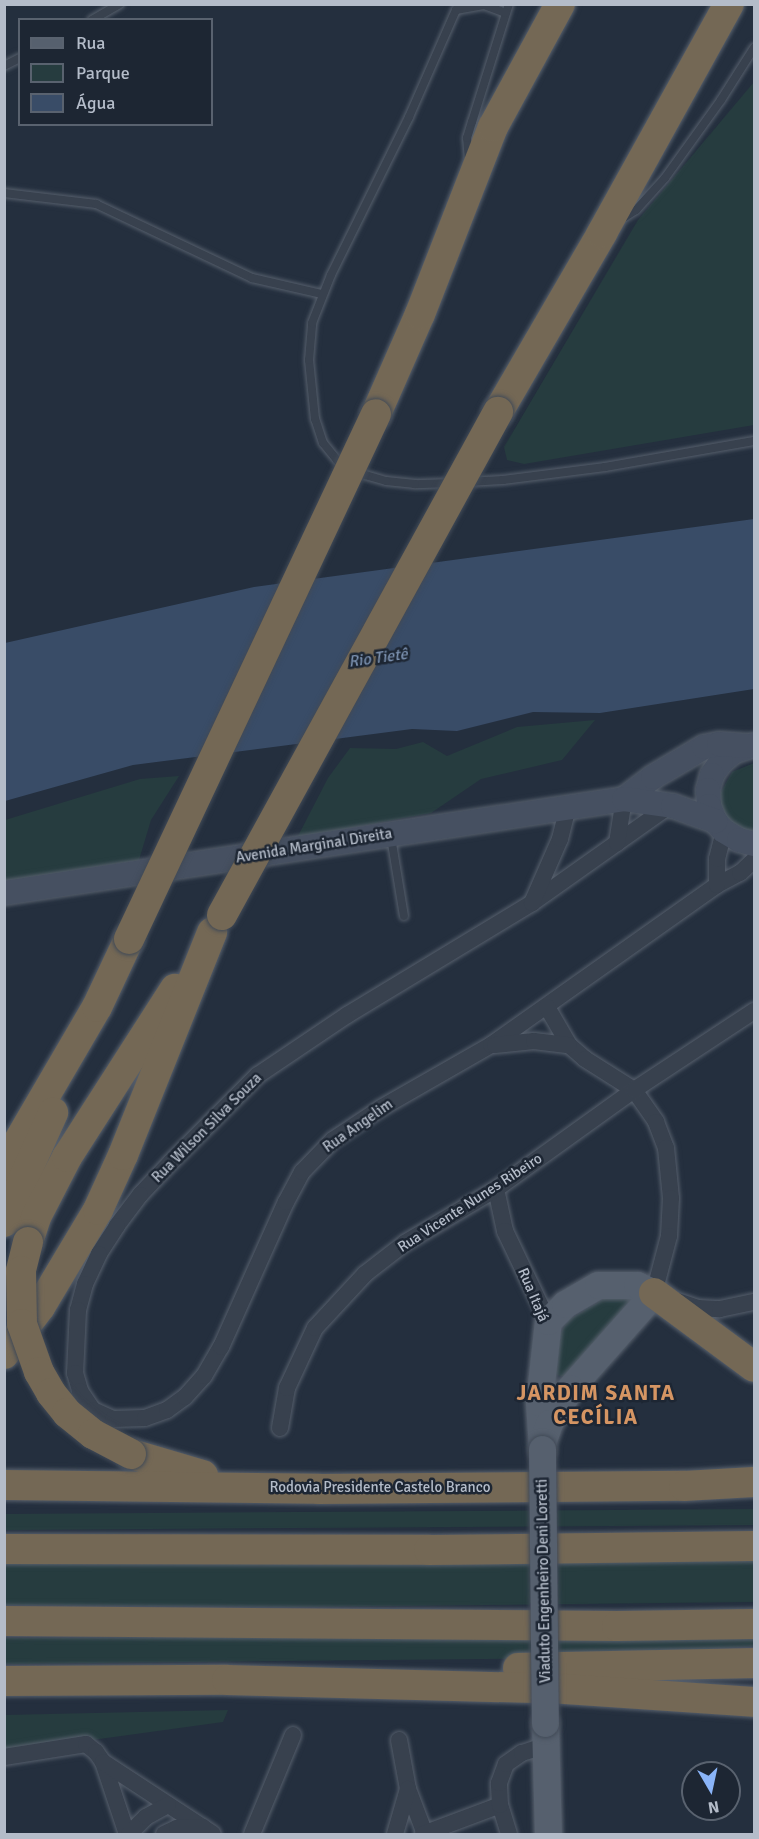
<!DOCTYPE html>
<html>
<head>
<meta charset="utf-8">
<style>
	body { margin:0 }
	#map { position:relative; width:759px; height:1839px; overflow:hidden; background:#242f3e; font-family:Signika,sans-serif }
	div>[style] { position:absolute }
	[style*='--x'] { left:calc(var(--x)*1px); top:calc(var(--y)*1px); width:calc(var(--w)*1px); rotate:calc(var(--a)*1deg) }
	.green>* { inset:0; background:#263c3f }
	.water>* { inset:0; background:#394c67 }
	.roads { filter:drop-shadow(0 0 2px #565f6c) drop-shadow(0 0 2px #565f6c) }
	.service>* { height:8px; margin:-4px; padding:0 4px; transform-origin:4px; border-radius:4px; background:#38414e }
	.minor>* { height:16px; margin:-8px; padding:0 8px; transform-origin:8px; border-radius:8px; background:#38414e }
	.secondary>* { height:24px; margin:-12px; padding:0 12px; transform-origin:12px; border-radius:12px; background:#465061 }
	.primary>* { height:27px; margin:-13.5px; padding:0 13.5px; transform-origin:13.5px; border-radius:13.5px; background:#56606e }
	.motorway>* { height:30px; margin:-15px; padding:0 15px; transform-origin:15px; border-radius:15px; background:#746855 }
	.bridges { filter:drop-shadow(0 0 2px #414a57) drop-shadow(0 0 2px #414a57) }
	.primary-bridge>* { height:27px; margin:-13.5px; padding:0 13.5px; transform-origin:13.5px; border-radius:13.5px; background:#56606e }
	.motorway-bridge>* { height:30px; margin:-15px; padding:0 15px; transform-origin:15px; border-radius:15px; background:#746855 }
	span { translate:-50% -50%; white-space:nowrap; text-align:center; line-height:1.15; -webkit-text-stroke:5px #1d2633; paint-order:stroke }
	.street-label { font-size:15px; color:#b4bcc9 }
	.water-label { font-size:16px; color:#7c92b1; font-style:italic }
	.district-label { font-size:21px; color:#d59563; font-weight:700; letter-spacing:1.5px }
	.frame { position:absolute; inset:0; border:6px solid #b4bcc9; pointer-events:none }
	.legend { position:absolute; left:18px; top:18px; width:195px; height:108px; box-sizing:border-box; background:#1d2633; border:2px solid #59626f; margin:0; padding:8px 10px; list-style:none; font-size:18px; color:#b4bcc9 }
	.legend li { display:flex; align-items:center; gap:12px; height:30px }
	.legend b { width:30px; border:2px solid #59626f }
	.north { position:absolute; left:681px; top:1761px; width:60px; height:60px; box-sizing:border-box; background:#1d2633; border:2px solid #59626f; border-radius:50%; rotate:171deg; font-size:16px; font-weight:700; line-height:24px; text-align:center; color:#b4bcc9 }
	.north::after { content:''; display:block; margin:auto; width:21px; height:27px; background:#8ab4f8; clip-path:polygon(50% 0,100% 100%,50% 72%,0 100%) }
</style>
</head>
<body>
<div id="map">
	<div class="green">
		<div style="clip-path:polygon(754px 82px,754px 425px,524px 464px,507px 460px,504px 447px,638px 220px)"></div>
		<div style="clip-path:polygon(595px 720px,562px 760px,481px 779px,431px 813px,297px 838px,328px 778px,350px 748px,396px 749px,423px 742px,447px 756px,517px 727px)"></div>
		<div style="clip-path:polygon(754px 763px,754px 838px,731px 828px,720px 807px,720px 794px,732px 772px)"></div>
		<div style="clip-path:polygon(179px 776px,151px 820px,139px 860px,5px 881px,5px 820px,140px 779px)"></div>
		<div style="clip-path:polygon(623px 1297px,633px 1301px,565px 1377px,557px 1375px,553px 1365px,562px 1330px,568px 1320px,605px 1298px)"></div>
		<div style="clip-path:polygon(754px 1509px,754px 1525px,5px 1530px,5px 1514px)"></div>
		<div style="clip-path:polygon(754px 1561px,754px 1602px,296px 1607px,5px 1605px,5px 1562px)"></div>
		<div style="clip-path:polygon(754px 1636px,754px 1646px,571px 1658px,5px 1664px,4px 1638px)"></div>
		<div style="clip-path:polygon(228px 1710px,223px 1722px,5px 1752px,4px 1715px)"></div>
	</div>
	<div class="water">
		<div style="clip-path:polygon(754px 519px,754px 689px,600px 713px,533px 712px,457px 731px,412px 729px,133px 765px,5px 801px,5px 643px,254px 587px)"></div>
	</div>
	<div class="roads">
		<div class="service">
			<div style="--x:92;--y:20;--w:32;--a:-30"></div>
			<div style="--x:4;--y:66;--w:18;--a:-27"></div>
			<div style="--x:469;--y:160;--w:22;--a:-95"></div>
			<div style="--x:467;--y:138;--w:17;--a:-73"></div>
			<div style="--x:472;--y:122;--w:124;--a:-72.6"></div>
			<div style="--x:4;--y:193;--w:93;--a:6.8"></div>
			<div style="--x:96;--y:204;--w:173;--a:25.4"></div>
			<div style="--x:252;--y:278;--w:72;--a:12.9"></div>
			<div style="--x:622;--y:219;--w:17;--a:-33"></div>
			<div style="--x:636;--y:210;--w:43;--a:-47.8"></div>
			<div style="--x:665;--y:178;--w:96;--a:-54.3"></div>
			<div style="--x:721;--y:100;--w:62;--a:-57.6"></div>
			<div style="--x:467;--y:482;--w:36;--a:-3"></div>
			<div style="--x:503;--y:480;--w:103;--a:-7.3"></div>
			<div style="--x:605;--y:467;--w:151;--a:-9.9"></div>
			<div style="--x:451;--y:483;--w:36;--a:178"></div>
			<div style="--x:415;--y:484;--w:29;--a:-174"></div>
			<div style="--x:386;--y:481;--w:22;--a:-164"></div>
			<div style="--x:365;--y:475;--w:32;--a:-152"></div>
			<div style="--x:337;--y:460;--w:22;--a:-129"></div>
			<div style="--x:323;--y:443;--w:25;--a:-108"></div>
			<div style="--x:315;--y:419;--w:59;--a:-95.8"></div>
			<div style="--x:309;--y:360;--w:37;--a:-85"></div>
			<div style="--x:312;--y:323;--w:52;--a:-68.4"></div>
			<div style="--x:331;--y:275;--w:176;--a:-63.7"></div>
			<div style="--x:409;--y:117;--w:117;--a:-66.3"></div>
			<div style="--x:456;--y:10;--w:28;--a:-10"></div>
			<div style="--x:484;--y:5;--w:23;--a:20"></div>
			<div style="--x:391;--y:837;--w:80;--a:80.7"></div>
		</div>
		<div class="minor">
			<div style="--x:669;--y:806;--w:168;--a:144.7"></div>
			<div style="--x:532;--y:903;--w:216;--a:148.8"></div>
			<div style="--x:347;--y:1015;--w:107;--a:146"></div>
			<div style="--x:258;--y:1075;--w:123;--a:135"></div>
			<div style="--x:171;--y:1162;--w:45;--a:133.2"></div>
			<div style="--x:140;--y:1195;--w:39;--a:127"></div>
			<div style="--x:117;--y:1226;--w:33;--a:123"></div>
			<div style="--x:99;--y:1254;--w:33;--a:115"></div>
			<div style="--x:85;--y:1284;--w:27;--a:105"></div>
			<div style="--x:78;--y:1310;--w:63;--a:92.7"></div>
			<div style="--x:75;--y:1373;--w:19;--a:74"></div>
			<div style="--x:80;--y:1391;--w:23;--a:56"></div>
			<div style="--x:93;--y:1410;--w:22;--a:24"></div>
			<div style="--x:113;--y:1419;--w:32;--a:-2"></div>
			<div style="--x:145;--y:1418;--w:23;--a:-20"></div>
			<div style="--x:167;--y:1410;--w:22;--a:-36"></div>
			<div style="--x:185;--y:1397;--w:28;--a:-48"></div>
			<div style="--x:204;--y:1376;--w:34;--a:-60"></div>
			<div style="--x:221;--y:1347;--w:159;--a:-65.9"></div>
			<div style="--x:286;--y:1202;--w:34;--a:-62"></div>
			<div style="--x:302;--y:1172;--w:45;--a:-45.9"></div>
			<div style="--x:333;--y:1140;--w:58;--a:-33.7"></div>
			<div style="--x:381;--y:1108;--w:127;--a:-29.8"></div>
			<div style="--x:491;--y:1045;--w:277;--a:-35.3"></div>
			<div style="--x:717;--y:885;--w:26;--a:-28"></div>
			<div style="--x:740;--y:873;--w:19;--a:-43"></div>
			<div style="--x:617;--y:843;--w:45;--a:-81"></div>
			<div style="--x:717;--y:885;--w:26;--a:-90"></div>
			<div style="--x:717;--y:859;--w:29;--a:-76"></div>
			<div style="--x:532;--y:903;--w:70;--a:-66.4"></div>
			<div style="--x:560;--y:839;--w:34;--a:-76"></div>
			<div style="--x:547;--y:1007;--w:44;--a:59.9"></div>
			<div style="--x:569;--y:1045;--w:21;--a:41"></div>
			<div style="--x:585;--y:1059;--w:58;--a:32.3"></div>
			<div style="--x:634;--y:1090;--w:39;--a:55"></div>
			<div style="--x:656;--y:1122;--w:28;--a:69"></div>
			<div style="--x:666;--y:1148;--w:50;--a:84.3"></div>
			<div style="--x:671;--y:1198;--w:38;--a:93"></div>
			<div style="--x:669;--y:1236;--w:59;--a:104.7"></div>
			<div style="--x:654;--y:1293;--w:46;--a:18.8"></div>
			<div style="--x:698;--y:1308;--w:22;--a:3"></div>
			<div style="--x:720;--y:1309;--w:35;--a:-12"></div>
			<div style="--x:495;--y:1045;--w:39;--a:-6"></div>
			<div style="--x:534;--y:1041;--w:35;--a:7"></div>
			<div style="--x:496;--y:1189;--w:43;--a:77.9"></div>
			<div style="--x:505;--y:1231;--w:100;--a:64.5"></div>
			<div style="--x:280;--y:1428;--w:41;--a:-80.1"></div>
			<div style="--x:287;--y:1388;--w:66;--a:-65"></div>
			<div style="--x:315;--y:1328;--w:74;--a:-47.2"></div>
			<div style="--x:365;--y:1274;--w:51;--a:-37.8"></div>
			<div style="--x:405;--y:1243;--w:106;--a:-30.7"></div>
			<div style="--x:496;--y:1189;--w:170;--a:-35.7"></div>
			<div style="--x:634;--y:1090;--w:144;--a:-33.4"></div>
			<div style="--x:399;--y:1740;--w:50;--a:79.6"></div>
			<div style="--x:408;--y:1789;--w:48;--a:69.3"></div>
			<div style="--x:4;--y:1757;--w:83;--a:-9"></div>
			<div style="--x:86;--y:1744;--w:13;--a:39"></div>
			<div style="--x:96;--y:1752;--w:12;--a:55"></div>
			<div style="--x:103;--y:1762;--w:76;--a:71.6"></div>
			<div style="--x:103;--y:1762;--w:131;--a:33.2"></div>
			<div style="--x:129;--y:1834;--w:24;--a:-45"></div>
			<div style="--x:146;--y:1817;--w:25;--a:-29"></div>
			<div style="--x:164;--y:1834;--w:14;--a:-25"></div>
			<div style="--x:177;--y:1828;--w:26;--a:-2"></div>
			<div style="--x:252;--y:1834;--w:107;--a:-67.5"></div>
			<div style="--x:395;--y:1834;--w:47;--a:-73.9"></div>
			<div style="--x:423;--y:1834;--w:82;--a:-20.6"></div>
			<div style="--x:509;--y:1834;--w:30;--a:-107"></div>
			<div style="--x:500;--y:1805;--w:22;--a:-93"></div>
			<div style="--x:499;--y:1783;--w:20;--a:-70"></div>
			<div style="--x:506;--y:1764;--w:19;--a:-35"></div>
			<div style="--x:522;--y:1753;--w:25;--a:-18"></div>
		</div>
		<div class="secondary">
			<div style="--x:754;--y:745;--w:22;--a:162"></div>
			<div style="--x:733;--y:752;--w:16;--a:140"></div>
			<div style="--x:721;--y:762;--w:16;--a:125"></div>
			<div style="--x:712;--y:775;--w:16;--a:105"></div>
			<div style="--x:708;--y:790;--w:16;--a:86"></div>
			<div style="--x:709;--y:806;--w:16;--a:68"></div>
			<div style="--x:715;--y:821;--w:13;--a:48"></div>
			<div style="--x:724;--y:831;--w:17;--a:31"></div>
			<div style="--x:739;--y:840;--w:16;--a:15"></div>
			<div style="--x:624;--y:799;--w:36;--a:-37"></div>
			<div style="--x:653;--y:777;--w:59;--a:-30.5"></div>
			<div style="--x:704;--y:747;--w:15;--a:-11"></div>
			<div style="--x:719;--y:744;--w:28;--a:4"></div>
			<div style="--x:4;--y:893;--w:627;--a:-8.62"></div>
			<div style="--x:624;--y:799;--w:49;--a:8.1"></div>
			<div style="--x:673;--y:806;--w:45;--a:19.7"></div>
		</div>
		<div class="primary">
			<div style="--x:542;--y:1449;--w:47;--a:-93.7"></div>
			<div style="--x:539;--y:1402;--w:81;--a:-83.7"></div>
			<div style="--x:548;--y:1321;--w:24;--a:-45"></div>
			<div style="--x:565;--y:1304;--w:38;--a:-30"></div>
			<div style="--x:598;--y:1285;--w:39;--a:0"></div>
			<div style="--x:637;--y:1285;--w:19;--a:25"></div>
			<div style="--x:654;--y:1293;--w:127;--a:131.5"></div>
			<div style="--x:570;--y:1388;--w:41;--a:121"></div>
			<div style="--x:549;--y:1423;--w:18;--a:109"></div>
			<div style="--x:545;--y:1723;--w:111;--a:88.5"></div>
		</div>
		<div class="motorway">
			<div style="--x:498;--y:412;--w:207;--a:-59.8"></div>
			<div style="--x:602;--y:233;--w:262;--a:-61"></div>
			<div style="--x:376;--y:414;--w:109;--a:-66.3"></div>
			<div style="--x:420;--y:314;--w:201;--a:-68.7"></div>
			<div style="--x:493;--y:127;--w:140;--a:-61.4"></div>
			<div style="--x:4;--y:1166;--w:184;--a:-59.7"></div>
			<div style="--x:97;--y:1007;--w:75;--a:-64.8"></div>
			<div style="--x:4;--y:1222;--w:120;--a:-65.8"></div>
			<div style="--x:28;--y:1242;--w:26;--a:-72"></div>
			<div style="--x:36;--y:1217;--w:68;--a:-62.7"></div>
			<div style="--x:67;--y:1157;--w:200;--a:-57.3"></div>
			<div style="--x:654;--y:1293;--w:124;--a:36.5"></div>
			<div style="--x:4;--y:1354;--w:59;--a:-52.5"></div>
			<div style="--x:40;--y:1307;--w:113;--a:-59.1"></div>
			<div style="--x:98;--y:1210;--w:60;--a:-65.6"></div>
			<div style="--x:123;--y:1155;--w:240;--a:-68.2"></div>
			<div style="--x:131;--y:1454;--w:75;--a:16.3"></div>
			<div style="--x:4;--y:1485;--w:315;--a:0.7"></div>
			<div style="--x:319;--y:1489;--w:365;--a:-0.5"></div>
			<div style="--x:684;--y:1486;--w:70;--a:-3.3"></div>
			<div style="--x:4;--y:1549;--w:425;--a:0.1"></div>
			<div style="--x:429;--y:1550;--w:325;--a:-0.7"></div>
			<div style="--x:4;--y:1621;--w:613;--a:0.47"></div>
			<div style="--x:617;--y:1626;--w:137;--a:-0.8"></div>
			<div style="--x:518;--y:1668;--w:236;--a:-1.2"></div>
			<div style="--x:4;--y:1681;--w:223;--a:-0.3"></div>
			<div style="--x:227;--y:1680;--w:338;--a:1.5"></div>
			<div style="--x:565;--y:1689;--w:189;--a:3.9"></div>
		</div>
	</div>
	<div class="bridges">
		<div class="primary-bridge">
			<div style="--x:542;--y:1449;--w:274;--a:89.4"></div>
		</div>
		<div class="motorway-bridge">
			<div style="--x:222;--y:915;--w:574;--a:-61.25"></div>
			<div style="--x:129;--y:939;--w:580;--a:-64.8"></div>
			<div style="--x:28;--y:1242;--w:30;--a:104"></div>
			<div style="--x:21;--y:1271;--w:53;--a:88.9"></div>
			<div style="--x:22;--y:1324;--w:51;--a:70.5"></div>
			<div style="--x:39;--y:1372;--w:24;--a:60"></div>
			<div style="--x:51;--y:1393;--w:26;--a:51"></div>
			<div style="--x:67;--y:1413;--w:33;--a:39"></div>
			<div style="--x:93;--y:1434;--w:43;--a:27.8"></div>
		</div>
	</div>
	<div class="street-label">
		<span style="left:314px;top:846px;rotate:-9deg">Avenida Marginal Direita</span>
		<span style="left:358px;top:1126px;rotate:-35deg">Rua Angelim</span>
		<span style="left:207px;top:1128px;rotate:-45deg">Rua Wilson Silva Souza</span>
		<span style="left:470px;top:1203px;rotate:-33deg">Rua Vicente Nunes Ribeiro</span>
		<span style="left:533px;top:1295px;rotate:67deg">Rua Itajá</span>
		<span style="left:380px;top:1488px">Rodovia Presidente Castelo Branco</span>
		<span style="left:544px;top:1581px;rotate:-91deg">Viaduto Engenheiro Deni Loretti</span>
	</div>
	<div class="water-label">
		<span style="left:378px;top:658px;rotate:-8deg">Rio Tietê</span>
	</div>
	<div class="district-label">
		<span style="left:596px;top:1405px">JARDIM SANTA<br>CECÍLIA</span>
	</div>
	<div class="frame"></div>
	<ul class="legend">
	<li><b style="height:8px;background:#56606e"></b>Rua</li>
	<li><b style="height:16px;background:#263c3f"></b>Parque</li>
	<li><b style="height:16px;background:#394c67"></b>Água</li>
	</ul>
	<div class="north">N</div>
</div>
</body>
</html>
